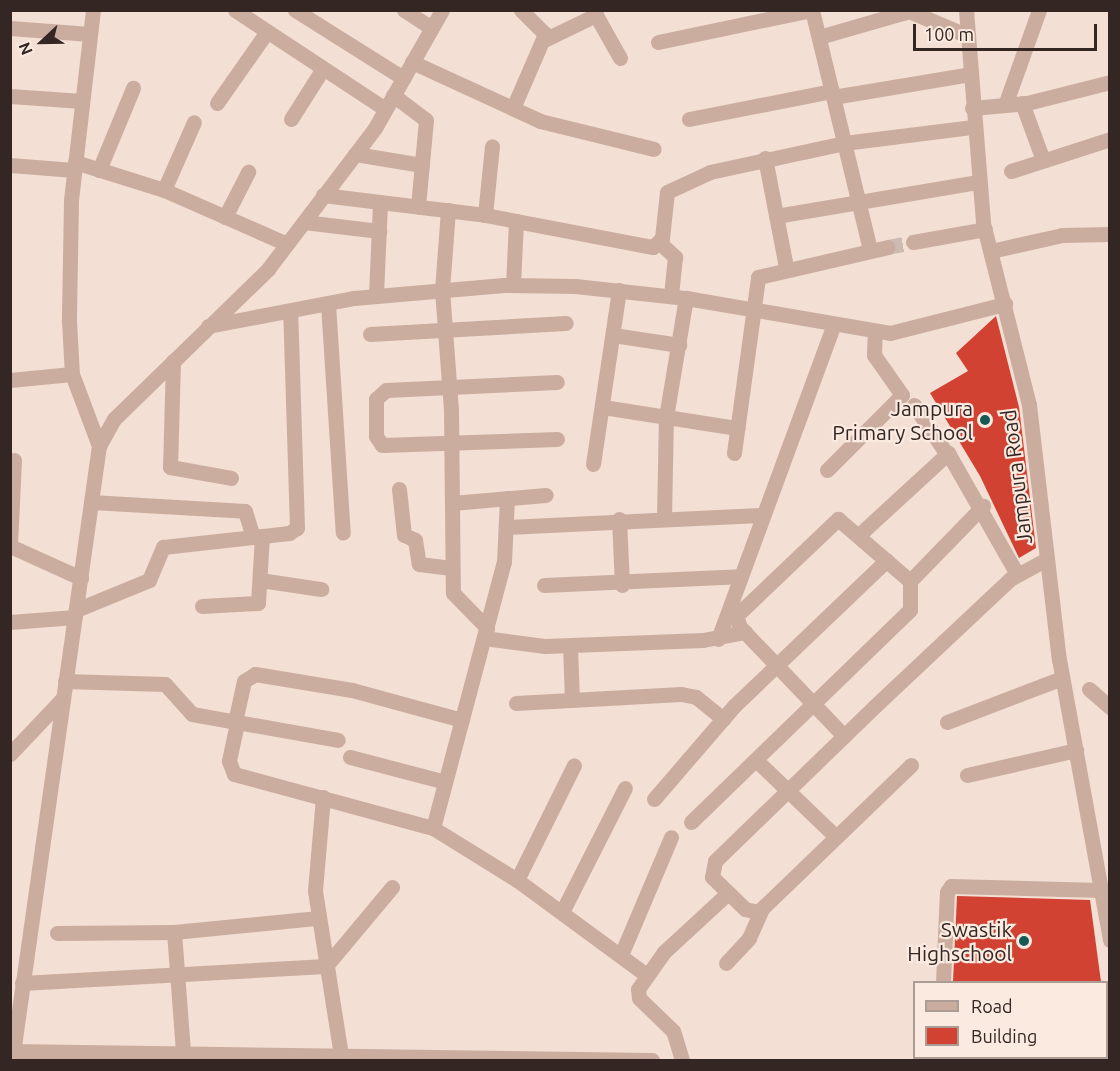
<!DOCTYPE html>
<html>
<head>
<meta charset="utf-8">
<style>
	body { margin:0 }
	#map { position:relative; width:1120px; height:1071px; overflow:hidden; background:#f3dfd4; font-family:Ubuntu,sans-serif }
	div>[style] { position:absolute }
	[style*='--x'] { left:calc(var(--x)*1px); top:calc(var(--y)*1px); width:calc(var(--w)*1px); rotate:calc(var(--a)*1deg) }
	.building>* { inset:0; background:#d14233 }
	.minor-tunnel>* { height:15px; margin-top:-7.5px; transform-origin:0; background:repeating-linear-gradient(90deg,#cdbab1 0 15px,transparent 0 23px) }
	.minor>* { height:15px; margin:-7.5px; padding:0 7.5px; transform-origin:7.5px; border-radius:7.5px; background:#cbad9f }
	.dots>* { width:16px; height:16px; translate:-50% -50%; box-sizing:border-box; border:3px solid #faeae0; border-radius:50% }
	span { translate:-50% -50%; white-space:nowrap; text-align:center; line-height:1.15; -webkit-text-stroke:4.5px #faeae0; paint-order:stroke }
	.poi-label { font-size:21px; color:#342623 }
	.right { translate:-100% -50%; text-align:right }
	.street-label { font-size:21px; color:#342623 }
	.frame { position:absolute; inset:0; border:12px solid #342623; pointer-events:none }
	.legend { position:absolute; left:913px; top:981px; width:195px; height:78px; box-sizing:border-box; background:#faeae0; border:2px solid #ab9c94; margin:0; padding:8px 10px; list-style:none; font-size:18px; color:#342623 }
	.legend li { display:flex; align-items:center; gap:12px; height:30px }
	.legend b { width:30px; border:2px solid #ab9c94 }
	.north { position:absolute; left:12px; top:12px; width:60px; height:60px; -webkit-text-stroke:4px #faeae0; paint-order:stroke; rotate:248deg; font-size:16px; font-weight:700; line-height:24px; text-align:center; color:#342623 }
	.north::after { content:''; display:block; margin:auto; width:21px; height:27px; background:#342623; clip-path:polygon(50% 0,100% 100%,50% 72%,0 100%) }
	.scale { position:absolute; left:913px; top:24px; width:184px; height:27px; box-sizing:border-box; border:3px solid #342623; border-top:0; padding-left:8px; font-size:18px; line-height:21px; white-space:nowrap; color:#342623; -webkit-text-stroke:4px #faeae0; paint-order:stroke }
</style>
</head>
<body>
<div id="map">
	<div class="building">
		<div style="clip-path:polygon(996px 316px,1019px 407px,1036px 548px,1019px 558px,980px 476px,930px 393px,968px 371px,956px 353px)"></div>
		<div style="clip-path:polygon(957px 896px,1090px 900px,1101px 982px,953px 982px)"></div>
	</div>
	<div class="minor-tunnel">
		<div style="--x:888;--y:247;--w:25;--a:-11"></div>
	</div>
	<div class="minor">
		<div style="--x:93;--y:10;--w:192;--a:96.6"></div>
		<div style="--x:71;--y:201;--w:120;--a:91"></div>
		<div style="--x:69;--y:321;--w:53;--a:86.8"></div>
		<div style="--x:72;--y:374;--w:77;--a:69.4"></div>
		<div style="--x:235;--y:10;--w:180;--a:33.4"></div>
		<div style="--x:295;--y:10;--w:128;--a:32.2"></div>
		<div style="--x:404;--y:10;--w:33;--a:33"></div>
		<div style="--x:593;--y:10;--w:55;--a:60.6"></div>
		<div style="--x:812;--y:10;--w:247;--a:76.4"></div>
		<div style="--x:966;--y:10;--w:214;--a:85.4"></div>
		<div style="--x:983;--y:223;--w:188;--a:75.8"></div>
		<div style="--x:1029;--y:405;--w:256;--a:83.3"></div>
		<div style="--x:1059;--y:659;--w:286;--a:79.7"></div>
		<div style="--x:10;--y:28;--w:80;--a:4.3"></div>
		<div style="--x:819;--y:37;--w:94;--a:-16.1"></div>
		<div style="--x:909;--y:11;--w:64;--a:23"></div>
		<div style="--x:544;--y:40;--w:58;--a:-25.7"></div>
		<div style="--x:658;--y:42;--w:156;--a:-11.8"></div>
		<div style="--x:412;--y:62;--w:141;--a:24.7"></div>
		<div style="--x:540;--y:121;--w:117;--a:13.8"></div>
		<div style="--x:393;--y:95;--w:41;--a:37.1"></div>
		<div style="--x:426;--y:120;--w:87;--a:95.3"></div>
		<div style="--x:10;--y:96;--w:72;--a:4"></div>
		<div style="--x:833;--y:97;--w:139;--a:-9.5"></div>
		<div style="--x:217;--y:103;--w:85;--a:-55"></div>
		<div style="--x:1022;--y:103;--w:61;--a:69.8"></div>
		<div style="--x:1005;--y:105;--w:101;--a:-70.3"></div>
		<div style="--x:513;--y:108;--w:81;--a:-66.6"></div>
		<div style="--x:545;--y:34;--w:34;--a:-135"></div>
		<div style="--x:972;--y:108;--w:55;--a:-5.2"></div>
		<div style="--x:1027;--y:103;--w:86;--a:-14.2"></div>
		<div style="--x:291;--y:119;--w:58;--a:-57.7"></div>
		<div style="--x:689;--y:119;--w:146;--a:-11.1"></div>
		<div style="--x:355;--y:154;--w:68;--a:9.3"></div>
		<div style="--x:765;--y:158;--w:111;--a:79.1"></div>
		<div style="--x:75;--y:162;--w:93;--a:17.5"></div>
		<div style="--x:164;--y:190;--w:134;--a:23.7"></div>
		<div style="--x:10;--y:165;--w:64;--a:4.5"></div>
		<div style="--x:99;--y:170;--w:89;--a:-67.5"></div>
		<div style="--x:1011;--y:171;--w:104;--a:-17.9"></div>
		<div style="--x:164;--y:190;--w:74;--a:-66.2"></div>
		<div style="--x:323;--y:195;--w:163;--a:7"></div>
		<div style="--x:485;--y:215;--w:171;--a:10.8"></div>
		<div style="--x:653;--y:247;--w:13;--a:-45"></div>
		<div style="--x:662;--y:238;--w:46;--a:-83.8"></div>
		<div style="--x:667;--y:192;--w:47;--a:-24.9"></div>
		<div style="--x:710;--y:172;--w:137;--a:-12.2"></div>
		<div style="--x:844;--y:143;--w:130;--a:-7.1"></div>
		<div style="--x:448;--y:210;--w:80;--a:94.3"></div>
		<div style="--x:442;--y:290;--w:121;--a:85.7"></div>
		<div style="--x:451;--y:411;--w:182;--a:89.4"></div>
		<div style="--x:453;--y:593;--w:49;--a:45.8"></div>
		<div style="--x:485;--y:215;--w:69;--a:-84.2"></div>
		<div style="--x:776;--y:216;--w:205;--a:-9.6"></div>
		<div style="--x:225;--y:217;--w:51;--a:-62.9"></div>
		<div style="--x:304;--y:222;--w:76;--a:6.8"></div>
		<div style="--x:913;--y:242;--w:73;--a:-10.2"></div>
		<div style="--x:660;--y:243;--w:21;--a:43"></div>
		<div style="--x:675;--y:257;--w:39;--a:96"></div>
		<div style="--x:991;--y:251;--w:73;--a:-12.7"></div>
		<div style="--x:1062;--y:235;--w:48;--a:-1.2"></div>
		<div style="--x:513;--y:285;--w:64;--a:-87.3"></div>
		<div style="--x:376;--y:295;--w:93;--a:-87.5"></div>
		<div style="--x:328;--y:304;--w:229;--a:86.3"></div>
		<div style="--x:208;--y:326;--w:149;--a:-10.9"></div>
		<div style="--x:354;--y:298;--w:150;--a:-5"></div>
		<div style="--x:503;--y:285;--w:72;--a:0.8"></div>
		<div style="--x:575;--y:286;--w:112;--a:6.2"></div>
		<div style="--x:686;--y:298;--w:207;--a:9.7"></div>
		<div style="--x:890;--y:333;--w:119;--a:-14.2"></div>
		<div style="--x:370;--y:334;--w:196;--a:-3.2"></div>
		<div style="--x:613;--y:335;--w:67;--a:8.6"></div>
		<div style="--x:173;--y:361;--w:106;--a:91.6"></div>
		<div style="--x:170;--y:467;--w:62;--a:10.2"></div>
		<div style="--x:10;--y:380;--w:62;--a:-5.5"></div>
		<div style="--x:914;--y:405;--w:58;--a:56.3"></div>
		<div style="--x:603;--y:407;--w:136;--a:8.9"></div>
		<div style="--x:557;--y:439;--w:175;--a:178"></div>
		<div style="--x:382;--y:445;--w:11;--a:-124"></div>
		<div style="--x:376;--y:436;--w:37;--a:-90"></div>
		<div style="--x:376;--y:399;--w:13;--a:-42"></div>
		<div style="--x:386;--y:390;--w:171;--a:-2.7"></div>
		<div style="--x:734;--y:453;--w:178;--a:-82.2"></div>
		<div style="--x:758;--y:277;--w:133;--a:-13"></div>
		<div style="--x:14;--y:460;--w:86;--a:92.7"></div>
		<div style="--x:10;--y:546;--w:78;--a:24.3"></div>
		<div style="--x:593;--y:464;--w:176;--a:-81.5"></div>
		<div style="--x:827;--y:470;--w:106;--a:-45"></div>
		<div style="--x:902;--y:395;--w:49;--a:-125"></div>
		<div style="--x:874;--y:355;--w:23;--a:-88"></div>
		<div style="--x:399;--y:489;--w:46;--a:83.8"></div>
		<div style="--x:404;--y:535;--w:12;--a:24"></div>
		<div style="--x:415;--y:540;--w:24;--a:81"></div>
		<div style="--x:419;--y:564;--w:33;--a:7"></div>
		<div style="--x:91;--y:502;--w:154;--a:3.3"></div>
		<div style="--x:245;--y:511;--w:27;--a:73"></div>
		<div style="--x:452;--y:503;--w:94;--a:-4.9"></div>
		<div style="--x:664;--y:518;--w:101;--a:-88.9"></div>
		<div style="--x:666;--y:417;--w:121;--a:-80.5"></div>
		<div style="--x:619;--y:519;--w:66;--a:87.4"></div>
		<div style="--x:506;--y:527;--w:254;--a:-2.7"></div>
		<div style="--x:860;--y:534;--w:120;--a:-42.6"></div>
		<div style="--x:948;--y:453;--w:139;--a:60.3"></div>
		<div style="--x:260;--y:580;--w:62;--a:8.4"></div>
		<div style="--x:544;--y:585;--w:195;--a:-2.6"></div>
		<div style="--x:202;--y:606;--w:56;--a:-3.1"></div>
		<div style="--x:258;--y:603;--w:67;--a:-86.6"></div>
		<div style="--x:76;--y:610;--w:79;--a:-22.3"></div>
		<div style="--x:149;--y:580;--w:36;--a:-67"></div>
		<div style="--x:163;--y:547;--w:127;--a:-6.3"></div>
		<div style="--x:289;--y:533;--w:9;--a:-32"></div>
		<div style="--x:297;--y:528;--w:217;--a:-91.8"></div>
		<div style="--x:10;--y:622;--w:65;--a:-4.4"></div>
		<div style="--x:484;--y:638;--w:62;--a:7.5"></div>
		<div style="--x:545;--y:646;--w:158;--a:-2.2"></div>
		<div style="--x:703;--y:640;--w:43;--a:-10.8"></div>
		<div style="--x:718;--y:639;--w:333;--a:-69.8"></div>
		<div style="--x:570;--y:646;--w:54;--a:87.9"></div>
		<div style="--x:65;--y:681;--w:100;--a:1.7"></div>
		<div style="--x:165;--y:684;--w:40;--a:48"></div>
		<div style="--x:192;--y:714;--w:148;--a:10.1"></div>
		<div style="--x:1089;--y:689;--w:28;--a:41"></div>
		<div style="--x:516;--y:703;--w:165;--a:-3.1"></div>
		<div style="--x:681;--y:694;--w:15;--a:11"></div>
		<div style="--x:696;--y:697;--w:35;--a:39"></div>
		<div style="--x:235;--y:722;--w:42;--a:-77.6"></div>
		<div style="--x:244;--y:681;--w:13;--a:-32"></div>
		<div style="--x:255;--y:674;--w:98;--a:9.4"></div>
		<div style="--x:352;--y:690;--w:114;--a:15.3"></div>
		<div style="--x:947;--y:722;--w:123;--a:-20.9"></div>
		<div style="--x:237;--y:723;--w:39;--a:102"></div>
		<div style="--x:229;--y:761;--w:14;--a:69"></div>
		<div style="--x:234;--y:774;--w:206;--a:15.2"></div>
		<div style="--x:433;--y:828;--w:99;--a:31.8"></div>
		<div style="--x:517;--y:880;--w:159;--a:36.3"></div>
		<div style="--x:844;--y:736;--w:151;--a:-133.7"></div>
		<div style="--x:740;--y:627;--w:12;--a:-110"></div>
		<div style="--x:736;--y:616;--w:141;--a:-43.6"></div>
		<div style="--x:838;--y:519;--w:95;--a:40.7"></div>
		<div style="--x:10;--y:754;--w:76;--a:-46.6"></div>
		<div style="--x:350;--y:757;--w:98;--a:14.7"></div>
		<div style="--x:756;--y:760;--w:111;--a:43.9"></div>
		<div style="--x:911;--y:765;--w:212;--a:136.1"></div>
		<div style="--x:758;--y:912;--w:13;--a:-167"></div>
		<div style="--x:745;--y:909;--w:46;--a:-135.9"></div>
		<div style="--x:712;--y:877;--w:16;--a:-79"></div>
		<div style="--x:715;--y:861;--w:224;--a:-44.1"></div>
		<div style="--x:876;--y:705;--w:184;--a:-43.2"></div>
		<div style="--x:1010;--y:579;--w:42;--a:-28.4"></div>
		<div style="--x:967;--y:775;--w:112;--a:-12.9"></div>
		<div style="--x:323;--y:797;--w:94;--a:94.9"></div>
		<div style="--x:315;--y:891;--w:166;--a:81"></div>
		<div style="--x:654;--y:799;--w:123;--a:-49.3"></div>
		<div style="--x:734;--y:706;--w:211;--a:-43.7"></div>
		<div style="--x:691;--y:822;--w:305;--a:-44.1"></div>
		<div style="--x:910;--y:610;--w:29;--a:-90"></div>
		<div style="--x:910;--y:581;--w:105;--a:-45.8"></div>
		<div style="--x:433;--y:828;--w:275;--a:-75.1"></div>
		<div style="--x:504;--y:562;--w:64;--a:-87.3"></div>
		<div style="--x:517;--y:880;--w:128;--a:-63.6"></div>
		<div style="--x:562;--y:912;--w:139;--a:-63.1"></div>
		<div style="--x:174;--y:932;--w:121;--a:85.7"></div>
		<div style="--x:57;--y:933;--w:117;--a:-0.5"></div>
		<div style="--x:174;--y:932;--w:145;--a:-5.6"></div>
		<div style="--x:621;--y:955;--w:128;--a:-67"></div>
		<div style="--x:726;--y:963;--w:34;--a:-47"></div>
		<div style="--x:749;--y:938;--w:32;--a:-66"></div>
		<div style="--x:943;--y:982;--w:90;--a:-87.5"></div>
		<div style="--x:947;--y:892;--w:7;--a:-56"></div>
		<div style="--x:951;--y:886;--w:150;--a:1.5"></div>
		<div style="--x:22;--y:983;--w:304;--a:-3.2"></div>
		<div style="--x:326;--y:966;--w:103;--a:-50.1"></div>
		<div style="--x:12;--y:1051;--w:640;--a:0.81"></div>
		<div style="--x:12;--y:1060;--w:620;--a:-81.94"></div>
		<div style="--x:99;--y:446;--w:31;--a:-61"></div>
		<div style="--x:114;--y:419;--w:215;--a:-44.2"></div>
		<div style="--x:268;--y:269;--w:177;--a:-52.8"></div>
		<div style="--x:375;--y:128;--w:136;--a:-60.4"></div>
		<div style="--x:682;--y:1060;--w:30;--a:-107"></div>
		<div style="--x:673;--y:1031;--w:47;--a:-135.9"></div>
		<div style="--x:639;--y:998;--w:9;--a:-96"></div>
		<div style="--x:638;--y:989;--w:45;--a:-54.9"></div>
		<div style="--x:664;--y:952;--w:87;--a:-42.7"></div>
		<div style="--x:939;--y:1060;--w:2;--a:-90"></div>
	</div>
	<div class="dots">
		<div style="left:985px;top:420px;background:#165853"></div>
		<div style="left:1024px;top:941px;background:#165853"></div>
	</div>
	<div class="poi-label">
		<span class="right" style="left:973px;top:420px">Jampura<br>Primary School</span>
		<span class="right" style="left:1012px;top:941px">Swastik<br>Highschool</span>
	</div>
	<div class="street-label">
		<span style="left:1016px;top:477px;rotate:-97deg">Jampura Road</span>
	</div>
	<div class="frame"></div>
	<ul class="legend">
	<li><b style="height:8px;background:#cbad9f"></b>Road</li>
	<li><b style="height:16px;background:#d14233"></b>Building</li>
	</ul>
	<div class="north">N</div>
	<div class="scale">100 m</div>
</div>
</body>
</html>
